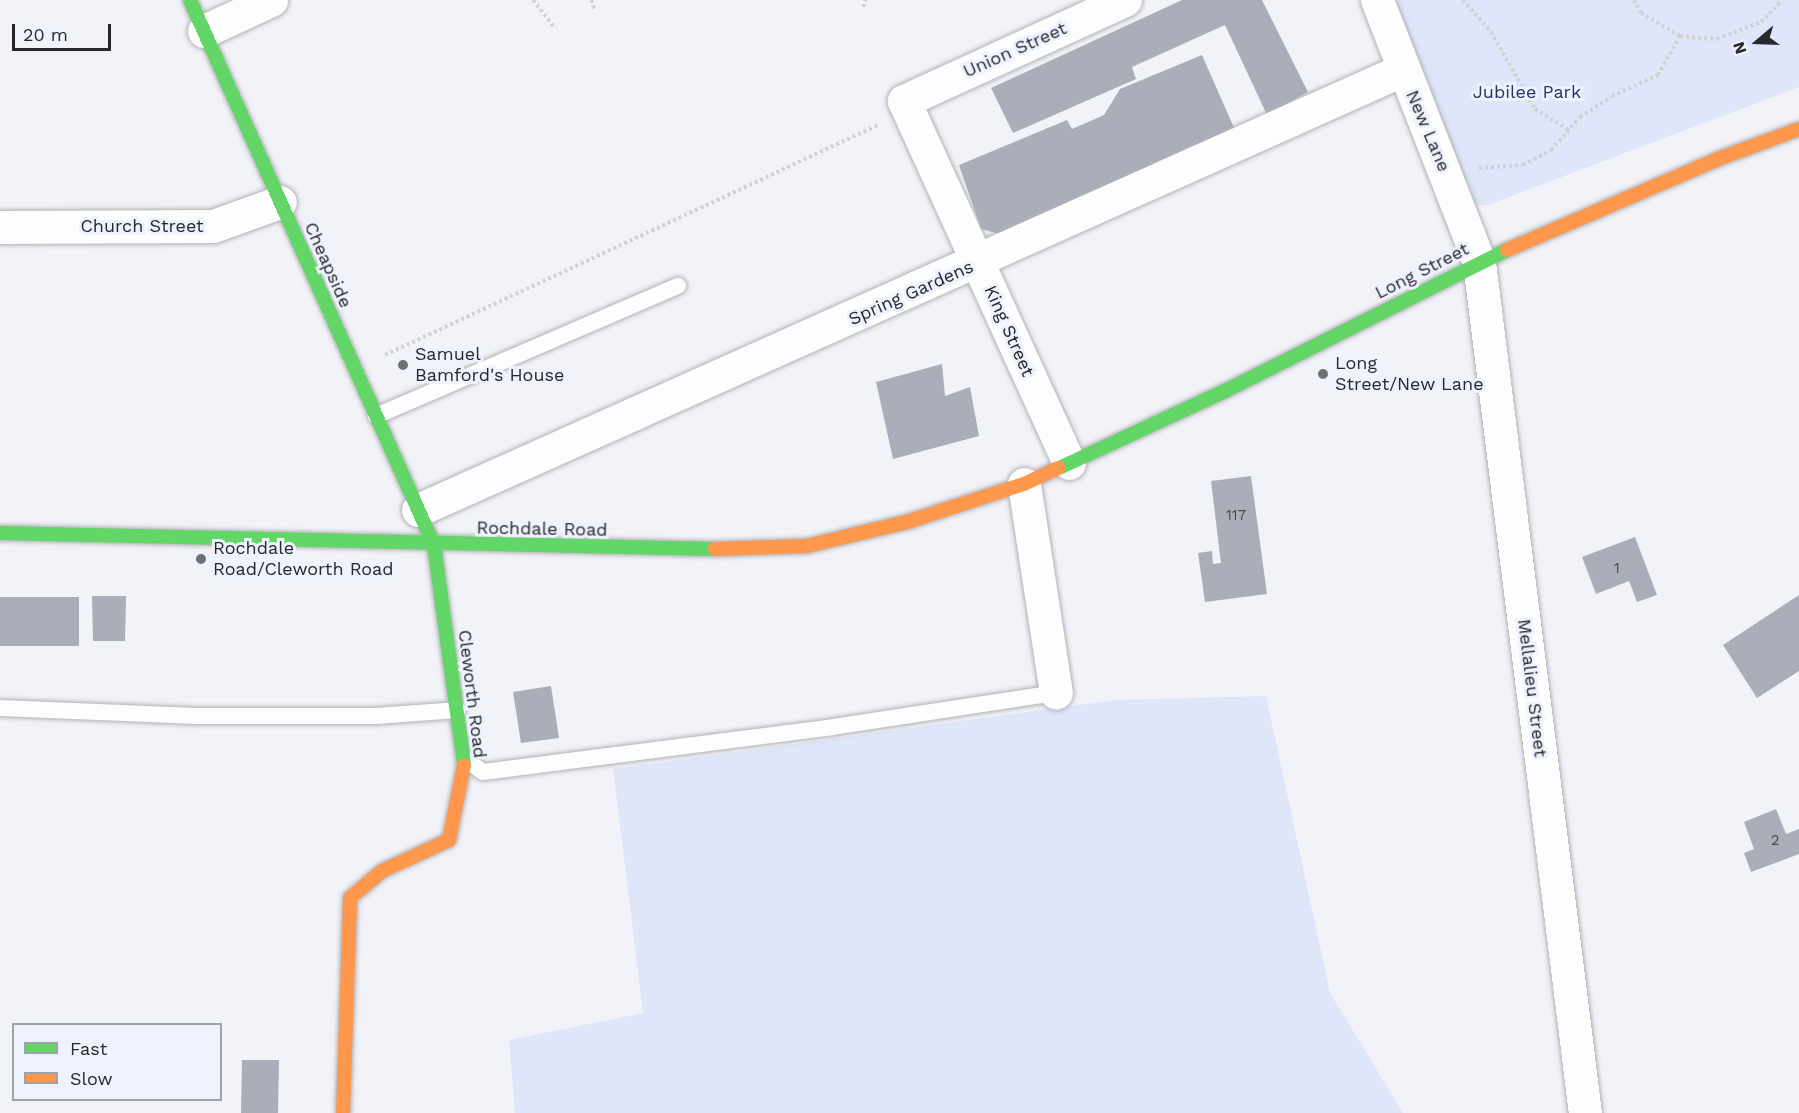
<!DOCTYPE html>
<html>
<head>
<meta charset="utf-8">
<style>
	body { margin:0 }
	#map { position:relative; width:1799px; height:1113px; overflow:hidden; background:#f2f3f8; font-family:"Work Sans",sans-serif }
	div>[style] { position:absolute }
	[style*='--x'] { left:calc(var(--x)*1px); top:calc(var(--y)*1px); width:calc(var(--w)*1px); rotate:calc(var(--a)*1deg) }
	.green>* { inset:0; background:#dfe6f9 }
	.building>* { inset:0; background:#aaaeb8 }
	.path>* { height:4px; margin-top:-2px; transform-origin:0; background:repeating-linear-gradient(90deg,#d1d2d4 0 3px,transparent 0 6px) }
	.roads { filter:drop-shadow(0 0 2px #b1b2b6) drop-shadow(0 0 2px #b1b2b6) }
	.lane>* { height:16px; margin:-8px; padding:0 8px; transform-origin:8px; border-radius:8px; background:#fdfdfe }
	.street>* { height:33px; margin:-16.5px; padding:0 16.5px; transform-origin:16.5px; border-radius:16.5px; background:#fdfdfe }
	.fast>* { height:14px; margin:-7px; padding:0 7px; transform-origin:7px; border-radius:7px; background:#63d668 }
	.slow>* { height:14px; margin:-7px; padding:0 7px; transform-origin:7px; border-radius:7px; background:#ff974d }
	.dots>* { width:16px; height:16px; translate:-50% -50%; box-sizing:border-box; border:3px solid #eef2fc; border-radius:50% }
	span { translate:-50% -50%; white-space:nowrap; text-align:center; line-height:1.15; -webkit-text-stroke:6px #eef2fc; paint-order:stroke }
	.number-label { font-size:15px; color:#484a50 }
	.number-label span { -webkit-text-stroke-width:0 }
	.street-label { font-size:18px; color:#27292d }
	.park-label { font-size:18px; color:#253469 }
	.poi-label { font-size:18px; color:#27292d }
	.left { translate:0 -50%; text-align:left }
	.legend { position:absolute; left:12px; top:1023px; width:210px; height:78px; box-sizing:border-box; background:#eef2fc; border:2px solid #9ea2a9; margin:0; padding:8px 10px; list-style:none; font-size:18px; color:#27292d }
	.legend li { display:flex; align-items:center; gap:12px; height:30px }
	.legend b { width:30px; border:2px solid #9ea2a9 }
	.north { position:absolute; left:1727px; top:12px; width:60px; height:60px; -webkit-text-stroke:4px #eef2fc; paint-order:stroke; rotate:251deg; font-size:16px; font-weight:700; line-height:24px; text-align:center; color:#27292d }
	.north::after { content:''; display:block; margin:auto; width:21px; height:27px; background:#27292d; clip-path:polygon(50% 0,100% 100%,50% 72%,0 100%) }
	.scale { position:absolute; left:12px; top:24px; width:99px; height:27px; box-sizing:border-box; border:3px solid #27292d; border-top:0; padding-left:8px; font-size:18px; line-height:21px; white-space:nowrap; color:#27292d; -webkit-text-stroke:4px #eef2fc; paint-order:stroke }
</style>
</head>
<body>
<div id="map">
	<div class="green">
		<div style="clip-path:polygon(1395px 0,1799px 0,1799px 87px,1488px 205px,1474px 205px,1464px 196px)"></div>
		<div style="clip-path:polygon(1266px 696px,1330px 993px,1403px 1113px,515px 1113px,509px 1040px,643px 1013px,613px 769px,1114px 700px)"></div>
	</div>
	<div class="building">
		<div style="clip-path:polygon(1182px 0,1262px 0,1308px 92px,1267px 115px,1225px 25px,1132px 67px,1136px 79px,1013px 133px,991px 88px)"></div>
		<div style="clip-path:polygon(1202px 55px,1235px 130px,1011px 237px,981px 229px,959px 165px,1067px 120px,1072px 129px,1104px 115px,1120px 89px)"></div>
		<div style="clip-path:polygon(942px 364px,945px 396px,970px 387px,979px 436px,893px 459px,876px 382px)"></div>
		<div style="clip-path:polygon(1251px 476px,1267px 594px,1205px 602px,1198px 553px,1212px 551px,1213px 564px,1221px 563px,1211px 481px)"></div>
		<div style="clip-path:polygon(1635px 537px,1657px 595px,1637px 602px,1629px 581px,1596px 594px,1582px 557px)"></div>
		<div style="clip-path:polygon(1799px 595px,1799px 671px,1757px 698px,1723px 645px)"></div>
		<div style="clip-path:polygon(92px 596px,126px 596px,125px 641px,93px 641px)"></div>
		<div style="clip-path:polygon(0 597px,79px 597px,79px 646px,0 646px)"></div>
		<div style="clip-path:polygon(551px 686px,559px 738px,521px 743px,513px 692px)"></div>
		<div style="clip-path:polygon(1776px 809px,1786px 834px,1799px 829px,1799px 854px,1751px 872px,1744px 853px,1754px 849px,1744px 822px)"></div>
		<div style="clip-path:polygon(242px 1060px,279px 1060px,278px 1113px,241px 1113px)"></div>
	</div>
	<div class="path">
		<div style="--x:533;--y:0;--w:36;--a:52"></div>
		<div style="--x:591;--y:0;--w:11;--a:68"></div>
		<div style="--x:1463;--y:0;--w:43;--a:48.8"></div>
		<div style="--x:1491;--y:32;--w:89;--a:60.3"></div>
		<div style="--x:1535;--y:109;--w:39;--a:32"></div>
		<div style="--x:1634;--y:0;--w:15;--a:62"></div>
		<div style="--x:1641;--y:13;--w:45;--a:30.5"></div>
		<div style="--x:1680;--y:36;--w:37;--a:5"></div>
		<div style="--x:1717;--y:39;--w:47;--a:-21.1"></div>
		<div style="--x:1761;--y:22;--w:30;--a:-46"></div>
		<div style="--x:863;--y:7;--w:8;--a:-67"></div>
		<div style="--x:1479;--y:168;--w:44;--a:-3.9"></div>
		<div style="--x:1523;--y:165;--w:32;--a:-28"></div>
		<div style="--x:1551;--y:150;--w:44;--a:-48.7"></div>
		<div style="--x:1580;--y:117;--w:38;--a:-33"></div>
		<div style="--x:1612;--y:96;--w:51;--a:-24.5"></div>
		<div style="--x:1658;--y:75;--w:45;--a:-60.6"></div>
		<div style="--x:385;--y:355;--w:544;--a:-25.01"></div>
	</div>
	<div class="roads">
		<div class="lane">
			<div style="--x:376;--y:416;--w:329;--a:-23.3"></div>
			<div style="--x:0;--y:708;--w:197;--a:2.3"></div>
			<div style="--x:197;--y:716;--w:179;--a:0"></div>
			<div style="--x:376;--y:716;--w:82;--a:-4.2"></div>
			<div style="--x:465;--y:759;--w:22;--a:36"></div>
			<div style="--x:483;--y:772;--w:353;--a:-7.3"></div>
			<div style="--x:833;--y:727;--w:226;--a:-8.7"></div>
		</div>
		<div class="street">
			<div style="--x:1377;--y:0;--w:281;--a:68.7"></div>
			<div style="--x:1479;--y:262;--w:858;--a:82.9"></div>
			<div style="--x:204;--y:31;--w:74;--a:-24.8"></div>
			<div style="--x:0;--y:227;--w:213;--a:-0.3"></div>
			<div style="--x:213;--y:226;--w:71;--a:-19.7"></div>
			<div style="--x:1069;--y:463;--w:398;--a:-114.5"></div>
			<div style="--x:904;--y:101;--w:243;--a:-24.6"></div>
			<div style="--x:1024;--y:484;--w:211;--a:81.3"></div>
			<div style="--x:418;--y:510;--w:1078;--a:-24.09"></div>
		</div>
		<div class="fast">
			<div style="--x:190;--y:0;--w:597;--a:65.88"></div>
			<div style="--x:434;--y:545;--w:222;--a:82.2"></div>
			<div style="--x:1059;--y:468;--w:183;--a:-24.9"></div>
			<div style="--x:1225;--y:391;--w:315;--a:-26.6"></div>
			<div style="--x:0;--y:533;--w:715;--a:1.28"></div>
		</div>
		<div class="slow">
			<div style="--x:1507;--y:250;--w:230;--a:-23.3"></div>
			<div style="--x:1718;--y:159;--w:86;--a:-20.3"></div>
			<div style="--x:715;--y:549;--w:92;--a:-1.9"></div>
			<div style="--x:807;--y:546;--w:106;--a:-13.6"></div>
			<div style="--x:910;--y:521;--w:120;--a:-18"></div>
			<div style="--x:1024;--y:484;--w:38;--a:-25"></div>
			<div style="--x:343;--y:1113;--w:215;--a:-88.1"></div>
			<div style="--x:350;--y:898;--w:42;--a:-40.2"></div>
			<div style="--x:382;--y:871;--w:74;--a:-24.8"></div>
			<div style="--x:449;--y:840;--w:76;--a:-78.7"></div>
		</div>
	</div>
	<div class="dots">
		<div style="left:403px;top:365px;background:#6e7074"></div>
		<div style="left:1323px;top:374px;background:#6e7074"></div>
		<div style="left:201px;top:559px;background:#6e7074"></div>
	</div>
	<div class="number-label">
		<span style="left:1236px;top:516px">117</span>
		<span style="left:1617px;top:569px">1</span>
		<span style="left:1775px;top:841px">2</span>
	</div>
	<div class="street-label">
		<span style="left:1015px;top:50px;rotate:-24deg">Union Street</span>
		<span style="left:1428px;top:131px;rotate:67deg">New Lane</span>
		<span style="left:142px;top:226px">Church Street</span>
		<span style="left:328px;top:265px;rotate:66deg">Cheapside</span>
		<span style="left:1422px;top:271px;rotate:-27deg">Long Street</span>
		<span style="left:911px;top:293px;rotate:-24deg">Spring Gardens</span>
		<span style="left:1009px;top:331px;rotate:66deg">King Street</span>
		<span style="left:542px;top:529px;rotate:1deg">Rochdale Road</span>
		<span style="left:1532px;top:688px;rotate:83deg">Mellalieu Street</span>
		<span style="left:472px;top:694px;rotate:83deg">Cleworth Road</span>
	</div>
	<div class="park-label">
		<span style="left:1527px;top:92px">Jubilee Park</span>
	</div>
	<div class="poi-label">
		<span class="left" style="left:415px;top:365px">Samuel<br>Bamford's House</span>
		<span class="left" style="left:1335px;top:374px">Long<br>Street/New Lane</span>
		<span class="left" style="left:213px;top:559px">Rochdale<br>Road/Cleworth Road</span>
	</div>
	<ul class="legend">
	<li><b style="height:8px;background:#63d668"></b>Fast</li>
	<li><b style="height:8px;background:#ff974d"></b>Slow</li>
	</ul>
	<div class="north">N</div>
	<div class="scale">20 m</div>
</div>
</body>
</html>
